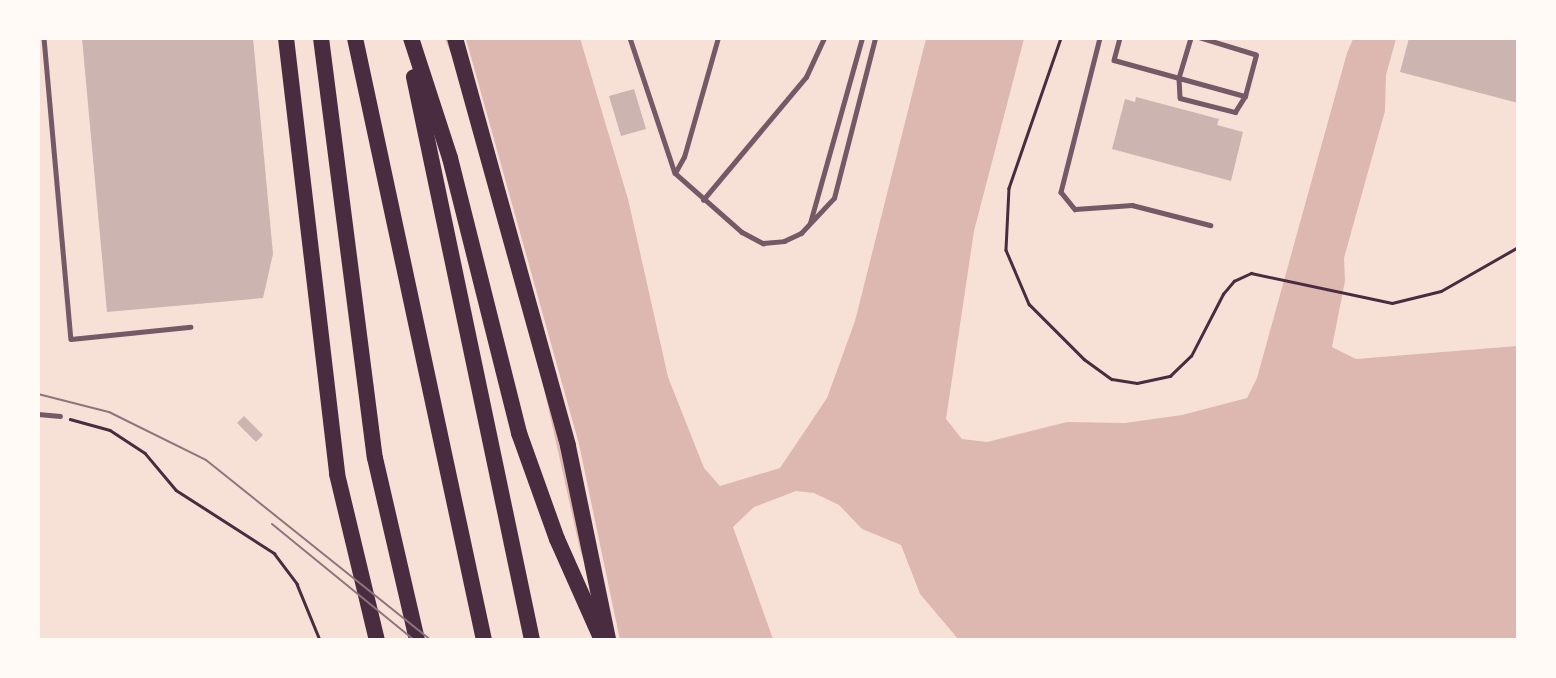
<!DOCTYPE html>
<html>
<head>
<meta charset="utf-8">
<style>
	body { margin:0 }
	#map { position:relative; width:1556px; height:678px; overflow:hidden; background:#f7e1d7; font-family:Barlow,sans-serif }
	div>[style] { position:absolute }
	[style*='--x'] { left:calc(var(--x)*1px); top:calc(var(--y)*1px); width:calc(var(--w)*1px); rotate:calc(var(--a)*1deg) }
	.water>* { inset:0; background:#dcb8b0 }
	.pier>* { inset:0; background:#f7e1d7 }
	.building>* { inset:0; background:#ccb4b1 }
	.path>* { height:2.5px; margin:-1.25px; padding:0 1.25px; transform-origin:1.25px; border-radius:1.25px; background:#4a2c40 }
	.service>* { height:4.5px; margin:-2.25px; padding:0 2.25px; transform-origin:2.25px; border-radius:2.25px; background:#755966 }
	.motorway>* { height:16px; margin:-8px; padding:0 8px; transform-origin:8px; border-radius:8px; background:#4a2c40 }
	.tram>* { height:2px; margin:-1px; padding:0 1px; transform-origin:1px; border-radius:1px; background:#8f747c }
	span { translate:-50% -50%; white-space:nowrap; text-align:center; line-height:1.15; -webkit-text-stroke:6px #fffaf5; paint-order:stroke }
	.frame { position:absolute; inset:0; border:40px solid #fffaf5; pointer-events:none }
</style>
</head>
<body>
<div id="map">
	<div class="water">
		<div style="clip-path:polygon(580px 38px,628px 199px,668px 377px,704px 468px,720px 486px,780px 468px,827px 398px,855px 321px,926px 39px,1024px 39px,974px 231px,946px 419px,962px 439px,987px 442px,1067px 422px,1125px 423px,1182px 415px,1247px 398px,1257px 378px,1347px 53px,1353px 39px,1396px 39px,1386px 75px,1385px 111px,1344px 258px,1345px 281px,1332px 347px,1356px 359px,1517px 346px,1517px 639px,958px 639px,920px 594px,901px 545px,862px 529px,839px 505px,814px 493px,796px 491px,754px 507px,733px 527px,773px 639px,600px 639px,532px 335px,459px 73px,445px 39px)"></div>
	</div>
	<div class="pier">
		<div style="clip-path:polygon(448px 39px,466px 39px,579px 444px,620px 640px,596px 640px,578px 546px,591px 576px,563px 453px)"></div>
	</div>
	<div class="building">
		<div style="clip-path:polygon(82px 38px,253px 38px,273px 254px,263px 298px,107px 312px)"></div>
		<div style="clip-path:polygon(1409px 38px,1518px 38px,1518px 103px,1400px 72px)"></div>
		<div style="clip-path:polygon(634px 89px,646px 129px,621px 136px,609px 96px)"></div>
		<div style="clip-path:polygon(1136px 97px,1219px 119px,1217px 125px,1243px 132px,1231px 181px,1112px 149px,1125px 99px,1135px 102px)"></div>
		<div style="clip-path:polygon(244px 416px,263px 435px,256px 442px,237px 423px)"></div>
	</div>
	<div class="path">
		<div style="--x:1061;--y:38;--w:159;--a:109.1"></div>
		<div style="--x:1009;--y:188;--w:62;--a:92.8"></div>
		<div style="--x:1006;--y:250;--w:59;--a:66.9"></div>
		<div style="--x:1029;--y:304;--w:78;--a:45"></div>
		<div style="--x:1084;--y:359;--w:34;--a:36"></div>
		<div style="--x:1112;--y:379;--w:25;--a:9"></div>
		<div style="--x:1137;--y:383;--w:34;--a:-12"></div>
		<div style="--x:1170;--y:376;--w:29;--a:-44"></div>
		<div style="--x:1191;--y:356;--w:70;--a:-62.7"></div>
		<div style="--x:1223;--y:294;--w:17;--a:-50"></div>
		<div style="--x:1234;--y:281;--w:19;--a:-25"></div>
		<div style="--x:1251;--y:273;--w:144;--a:12"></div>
		<div style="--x:1392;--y:303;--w:50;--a:-13.8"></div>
		<div style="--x:1441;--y:291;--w:89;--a:-29.7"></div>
		<div style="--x:70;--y:419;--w:41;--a:15.4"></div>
		<div style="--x:110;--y:430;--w:42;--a:33.3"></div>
		<div style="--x:145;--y:453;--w:48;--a:50"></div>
		<div style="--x:176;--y:490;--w:117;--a:32.7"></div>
		<div style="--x:274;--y:553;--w:39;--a:53"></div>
		<div style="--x:297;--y:584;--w:61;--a:67.7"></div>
	</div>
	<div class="service">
		<div style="--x:44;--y:38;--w:302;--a:84.9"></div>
		<div style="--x:71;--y:339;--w:120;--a:-5.8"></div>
		<div style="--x:630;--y:38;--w:142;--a:71.6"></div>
		<div style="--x:675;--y:173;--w:89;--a:41.4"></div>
		<div style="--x:742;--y:232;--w:24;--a:28"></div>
		<div style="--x:763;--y:243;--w:21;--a:-5"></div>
		<div style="--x:784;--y:241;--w:19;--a:-25"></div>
		<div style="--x:801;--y:233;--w:48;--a:-46.7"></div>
		<div style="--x:834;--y:198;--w:165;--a:-75.6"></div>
		<div style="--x:1100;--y:38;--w:159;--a:104.2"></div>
		<div style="--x:1061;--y:192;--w:22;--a:51"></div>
		<div style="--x:1075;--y:209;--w:57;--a:-4"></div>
		<div style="--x:1132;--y:205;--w:81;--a:14.4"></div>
		<div style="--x:1120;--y:38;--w:23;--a:105"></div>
		<div style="--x:1114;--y:60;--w:136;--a:15.4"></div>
		<div style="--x:1245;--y:96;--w:42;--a:-75"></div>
		<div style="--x:1256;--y:55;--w:59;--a:-163.1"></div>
		<div style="--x:1191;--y:38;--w:42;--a:106.7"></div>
		<div style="--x:1179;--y:78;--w:20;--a:87"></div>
		<div style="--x:1180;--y:98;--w:57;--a:14.3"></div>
		<div style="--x:1235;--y:112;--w:19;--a:-58"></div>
		<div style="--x:675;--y:173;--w:18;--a:-61"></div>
		<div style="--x:684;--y:157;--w:124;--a:-74.1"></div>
		<div style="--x:703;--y:200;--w:160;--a:-50.1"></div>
		<div style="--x:806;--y:77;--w:43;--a:-65.2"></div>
		<div style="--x:810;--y:223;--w:192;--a:-74.3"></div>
		<div style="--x:38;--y:414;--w:22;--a:5"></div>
	</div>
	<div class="motorway">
		<div style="--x:286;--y:38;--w:439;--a:83.3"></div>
		<div style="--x:337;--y:474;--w:171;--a:76.5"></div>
		<div style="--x:321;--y:38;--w:423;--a:82.7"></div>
		<div style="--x:375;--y:458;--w:187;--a:77"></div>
		<div style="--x:355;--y:38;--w:616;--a:77.91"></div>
		<div style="--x:411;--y:38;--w:126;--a:72"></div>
		<div style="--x:450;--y:158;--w:284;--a:75.9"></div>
		<div style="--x:519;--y:433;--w:113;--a:70.3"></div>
		<div style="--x:557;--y:539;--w:111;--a:66"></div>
		<div style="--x:455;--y:38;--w:423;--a:74.5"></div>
		<div style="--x:568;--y:446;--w:198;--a:78.3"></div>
		<div style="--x:414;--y:77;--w:575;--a:78.16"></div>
	</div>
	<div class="tram">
		<div style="--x:38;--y:394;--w:73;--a:14.2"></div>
		<div style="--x:109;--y:412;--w:108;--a:26.3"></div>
		<div style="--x:206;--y:460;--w:288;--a:38.7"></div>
		<div style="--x:272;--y:524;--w:183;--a:39.2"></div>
	</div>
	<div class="frame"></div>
</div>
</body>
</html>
